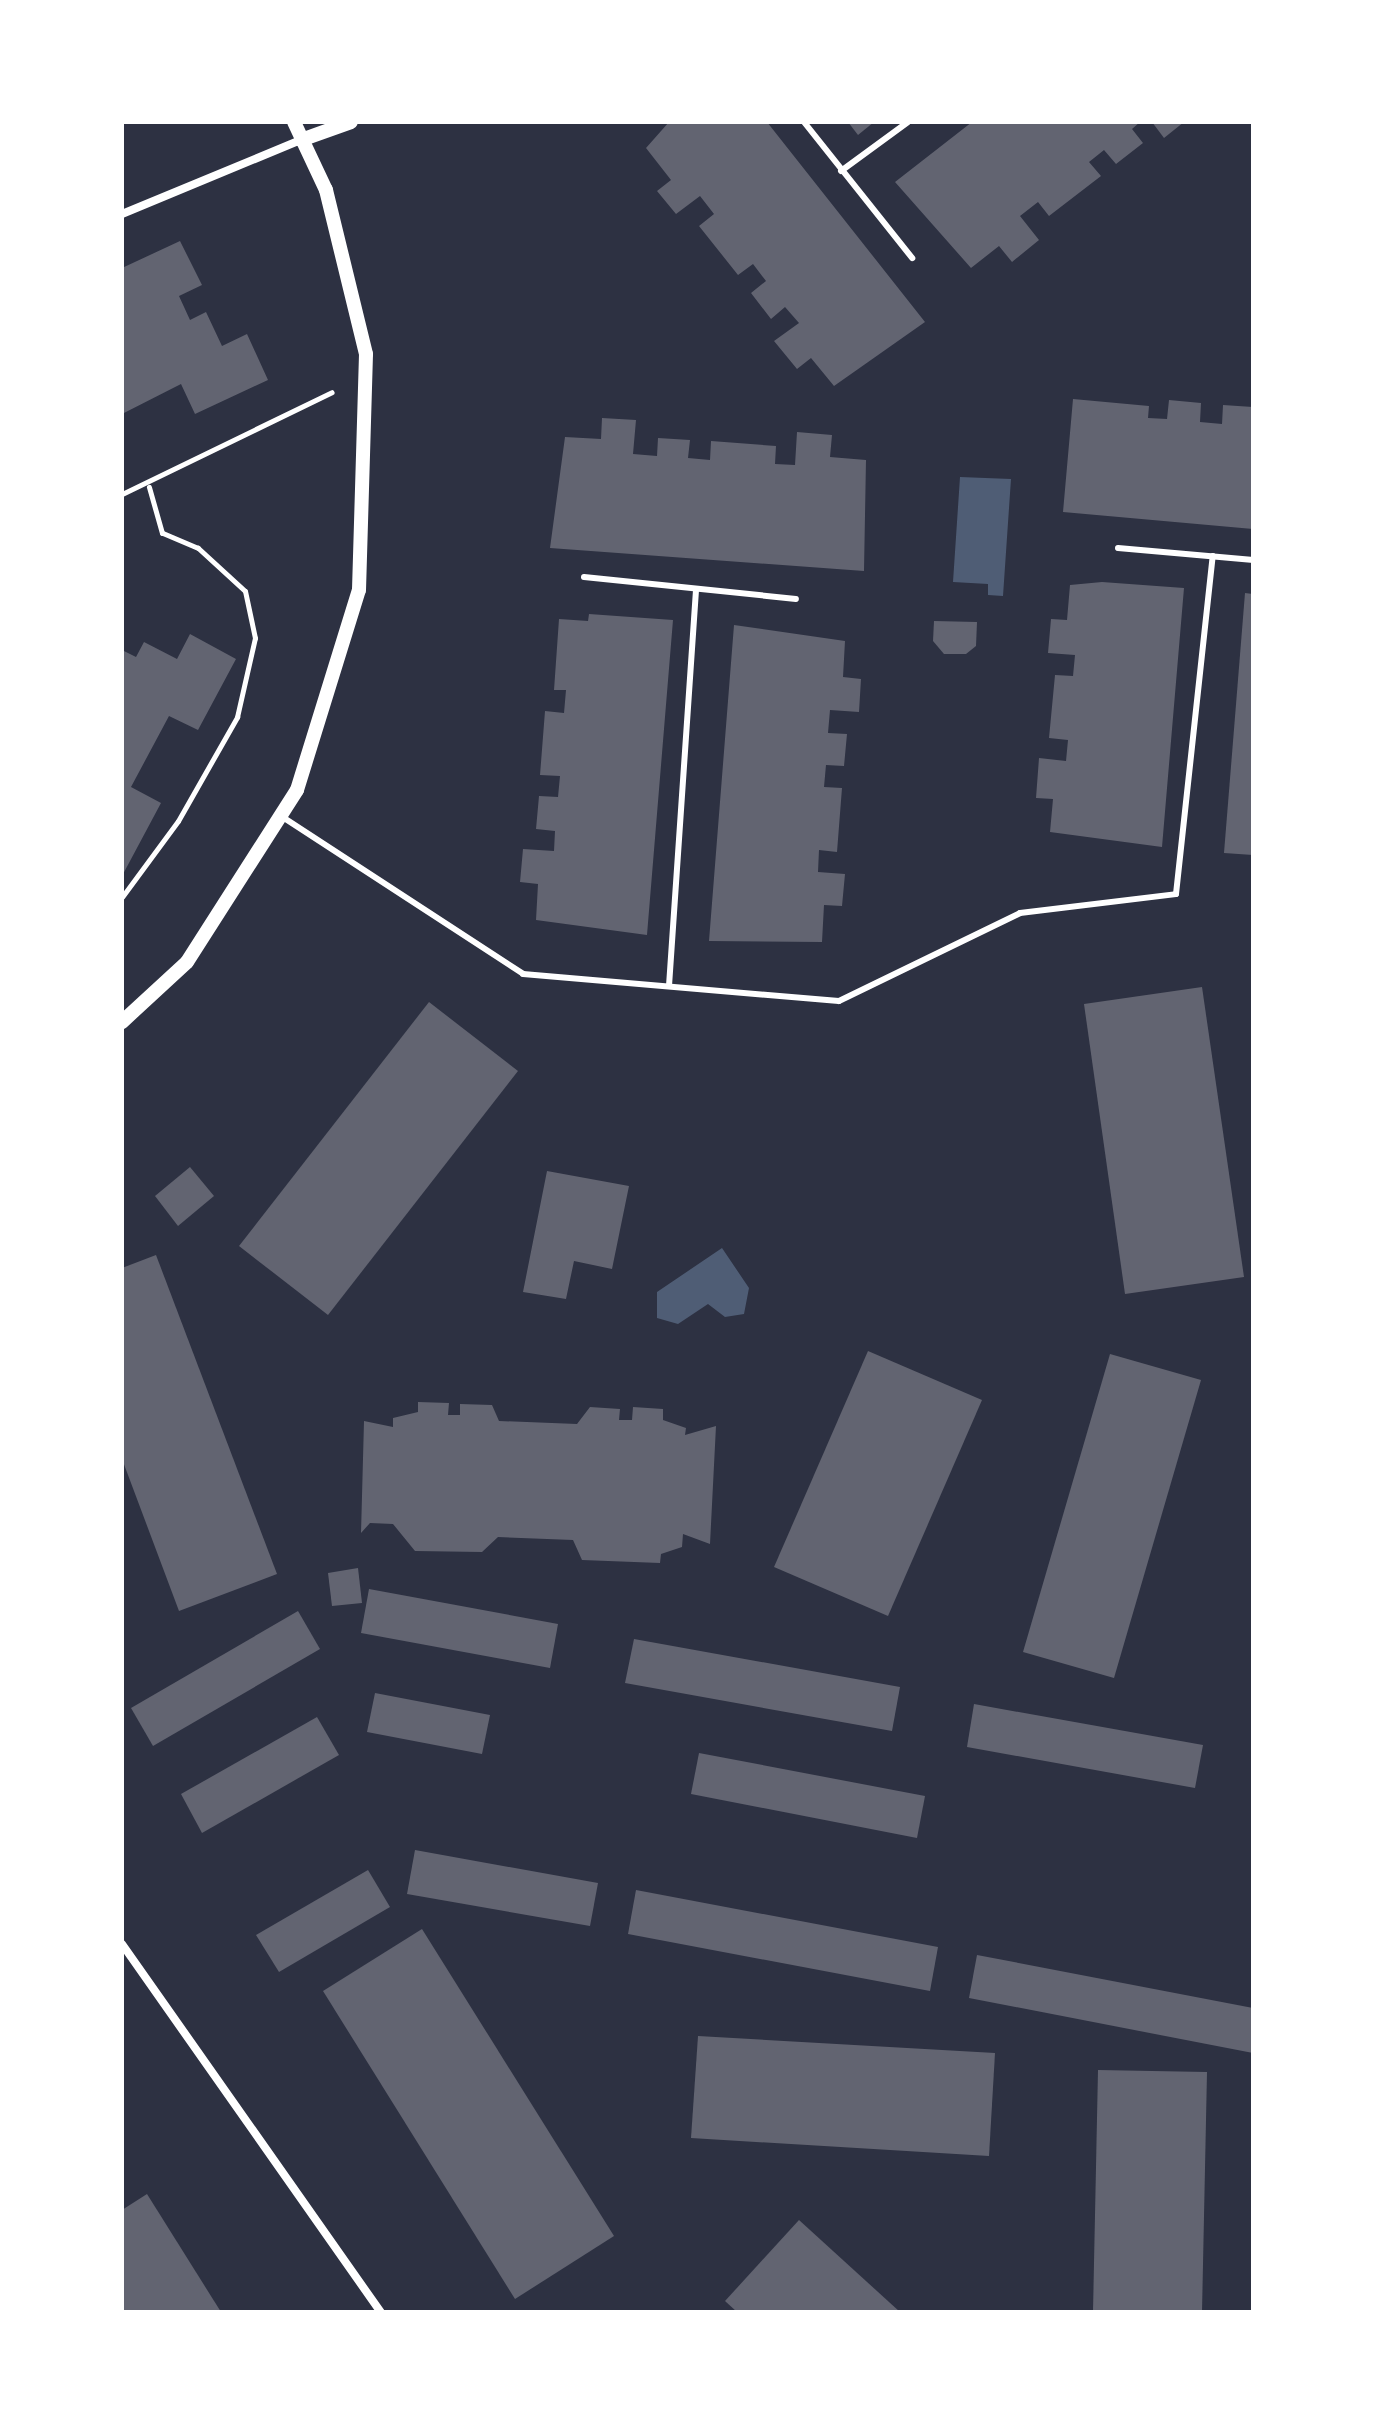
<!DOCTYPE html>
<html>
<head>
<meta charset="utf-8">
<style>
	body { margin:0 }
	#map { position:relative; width:1375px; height:2434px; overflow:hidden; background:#2d3142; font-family:"Archivo Narrow",sans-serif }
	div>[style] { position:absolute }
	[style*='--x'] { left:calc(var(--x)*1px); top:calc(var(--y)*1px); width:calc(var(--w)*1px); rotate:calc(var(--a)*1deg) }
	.water>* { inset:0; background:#4f5d75 }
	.building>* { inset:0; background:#626471 }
	.path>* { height:5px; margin:-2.5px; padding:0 2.5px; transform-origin:2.5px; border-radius:2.5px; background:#fff }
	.service>* { height:6px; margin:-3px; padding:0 3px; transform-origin:3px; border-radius:3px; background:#fff }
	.minor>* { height:8px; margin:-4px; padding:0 4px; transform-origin:4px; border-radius:4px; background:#fff }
	.tertiary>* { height:14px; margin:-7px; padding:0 7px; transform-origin:7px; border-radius:7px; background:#fff }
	span { translate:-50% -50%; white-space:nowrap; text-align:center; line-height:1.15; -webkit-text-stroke:8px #fff; paint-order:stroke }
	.frame { position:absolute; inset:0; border:124px solid #fff; pointer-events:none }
</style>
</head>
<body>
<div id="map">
	<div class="water">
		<div style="clip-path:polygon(960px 477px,1011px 479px,1003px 596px,988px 595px,988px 584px,953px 582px)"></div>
		<div style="clip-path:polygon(722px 1248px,749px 1288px,744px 1314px,725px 1317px,708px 1304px,678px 1324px,657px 1318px,657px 1292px)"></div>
	</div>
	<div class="building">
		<div style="clip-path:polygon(669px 122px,767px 122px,925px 322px,834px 386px,811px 358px,797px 369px,774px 341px,799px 323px,785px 307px,771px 319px,751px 293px,766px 281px,753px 264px,738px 275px,699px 226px,714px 214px,700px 196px,676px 214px,657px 191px,671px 180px,646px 148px)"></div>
		<div style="clip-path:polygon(848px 122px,874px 122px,858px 135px)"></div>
		<div style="clip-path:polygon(972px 122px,1140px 122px,1132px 129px,1143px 143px,1116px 164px,1104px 150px,1089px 162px,1101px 176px,1049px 216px,1038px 202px,1020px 216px,1039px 240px,1012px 262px,999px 246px,971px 268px,895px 182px)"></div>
		<div style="clip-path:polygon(1152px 122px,1184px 122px,1164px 138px)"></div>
		<div style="clip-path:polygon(180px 241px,202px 285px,179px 296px,190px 320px,206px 312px,222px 346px,247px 334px,268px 380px,195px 414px,181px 384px,122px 414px,122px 268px)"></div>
		<div style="clip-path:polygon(1073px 399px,1149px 406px,1148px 418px,1167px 419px,1169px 400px,1201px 403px,1200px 422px,1222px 424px,1223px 405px,1253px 407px,1253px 529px,1063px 512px)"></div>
		<div style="clip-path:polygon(602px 418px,636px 420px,633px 454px,657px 456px,658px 438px,690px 440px,688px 458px,710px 460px,711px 441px,776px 446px,775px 464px,795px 465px,797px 432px,832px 435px,830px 457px,866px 460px,864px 571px,550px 548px,565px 437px,601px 439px)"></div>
		<div style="clip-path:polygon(1102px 582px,1184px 588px,1162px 847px,1050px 832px,1053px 799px,1036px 798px,1039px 758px,1066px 761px,1068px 740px,1049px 738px,1055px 675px,1073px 676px,1075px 655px,1048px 653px,1051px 619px,1067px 620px,1070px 585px)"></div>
		<div style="clip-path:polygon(1245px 593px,1253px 594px,1253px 855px,1224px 853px)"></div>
		<div style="clip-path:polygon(589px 614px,673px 620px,647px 935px,536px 920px,538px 884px,520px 882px,523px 849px,554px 851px,555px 831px,536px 829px,539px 796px,558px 797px,560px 776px,540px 775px,545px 711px,564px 713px,566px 690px,554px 690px,559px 619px,588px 621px)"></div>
		<div style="clip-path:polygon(934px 621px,977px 622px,976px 646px,966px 654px,944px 654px,933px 641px)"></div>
		<div style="clip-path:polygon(734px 625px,845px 641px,843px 677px,861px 679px,859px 712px,830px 710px,828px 733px,847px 734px,844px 766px,826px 765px,824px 787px,842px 788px,837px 852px,819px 850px,818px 872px,845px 874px,842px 906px,824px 905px,822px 942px,709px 941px)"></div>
		<div style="clip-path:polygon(190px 634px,236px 659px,198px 730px,169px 716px,131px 787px,161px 803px,122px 876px,122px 650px,136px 657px,144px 642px,177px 659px)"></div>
		<div style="clip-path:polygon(1202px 987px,1244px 1277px,1125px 1294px,1084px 1004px)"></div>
		<div style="clip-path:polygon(429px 1002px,518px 1071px,328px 1315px,239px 1246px)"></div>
		<div style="clip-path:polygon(190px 1167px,214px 1196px,178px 1226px,155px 1196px)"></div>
		<div style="clip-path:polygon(547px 1171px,629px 1186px,612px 1269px,574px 1261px,566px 1299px,523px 1292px)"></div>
		<div style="clip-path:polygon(156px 1255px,277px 1574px,179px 1611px,122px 1459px,122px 1268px)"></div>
		<div style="clip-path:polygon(868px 1351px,982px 1400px,888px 1616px,774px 1567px)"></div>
		<div style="clip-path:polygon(1110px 1354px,1201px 1380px,1114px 1678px,1023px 1652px)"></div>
		<div style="clip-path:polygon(418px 1402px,449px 1403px,448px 1415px,460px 1415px,460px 1404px,492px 1405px,499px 1421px,577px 1424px,590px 1407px,620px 1409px,619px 1420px,632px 1420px,633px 1407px,663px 1409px,663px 1420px,686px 1428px,685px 1435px,716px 1426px,710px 1544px,683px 1534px,682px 1547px,661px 1554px,660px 1563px,582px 1560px,573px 1540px,498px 1537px,482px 1552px,415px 1551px,393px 1524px,370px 1523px,361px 1533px,364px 1421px,393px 1427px,393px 1418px,418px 1412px)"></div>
		<div style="clip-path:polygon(358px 1568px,362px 1603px,332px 1606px,328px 1573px)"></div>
		<div style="clip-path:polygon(369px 1589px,558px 1624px,550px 1668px,361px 1633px)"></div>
		<div style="clip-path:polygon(298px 1611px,320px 1649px,153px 1746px,131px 1708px)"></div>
		<div style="clip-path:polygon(634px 1639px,900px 1687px,892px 1731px,625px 1683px)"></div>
		<div style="clip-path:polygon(375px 1693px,490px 1715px,482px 1754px,367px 1732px)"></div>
		<div style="clip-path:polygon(974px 1704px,1203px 1745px,1195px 1788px,967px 1747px)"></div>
		<div style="clip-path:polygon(317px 1717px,339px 1755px,202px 1833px,181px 1794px)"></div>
		<div style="clip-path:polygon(699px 1753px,925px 1796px,917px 1838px,691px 1794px)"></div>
		<div style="clip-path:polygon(415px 1850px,598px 1883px,590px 1926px,407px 1894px)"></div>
		<div style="clip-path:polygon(368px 1870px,390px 1907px,279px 1972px,256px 1935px)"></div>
		<div style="clip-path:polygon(636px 1890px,938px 1947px,930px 1991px,628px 1934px)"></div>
		<div style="clip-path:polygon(422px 1929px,614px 2236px,515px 2299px,323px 1991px)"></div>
		<div style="clip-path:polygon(977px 1955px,1253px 2008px,1253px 2053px,969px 1998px)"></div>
		<div style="clip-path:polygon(698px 2036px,995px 2053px,989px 2156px,691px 2138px)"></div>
		<div style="clip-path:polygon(1098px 2070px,1207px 2072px,1202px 2312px,1093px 2312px)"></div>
		<div style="clip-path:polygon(147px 2194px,221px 2312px,122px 2312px,122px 2210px)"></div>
		<div style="clip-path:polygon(799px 2220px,900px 2312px,737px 2312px,725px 2301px)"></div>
	</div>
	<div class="path">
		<div style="--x:122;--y:494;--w:233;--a:-25.9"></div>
		<div style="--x:122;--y:897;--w:94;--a:-53.6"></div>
		<div style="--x:178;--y:821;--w:120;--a:-60.4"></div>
		<div style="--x:237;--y:717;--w:81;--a:-77.2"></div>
		<div style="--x:255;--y:638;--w:48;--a:-102"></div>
		<div style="--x:245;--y:591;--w:64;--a:-137.5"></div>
		<div style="--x:198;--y:548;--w:39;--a:-157"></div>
		<div style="--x:162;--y:533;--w:48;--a:-105.8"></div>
	</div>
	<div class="service">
		<div style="--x:804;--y:122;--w:174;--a:51.5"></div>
		<div style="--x:841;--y:171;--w:83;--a:-36.2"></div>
		<div style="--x:1118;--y:548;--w:136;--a:5.1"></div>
		<div style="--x:584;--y:577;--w:213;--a:5.9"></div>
		<div style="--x:281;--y:816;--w:289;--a:33.1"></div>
		<div style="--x:523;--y:974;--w:317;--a:4.9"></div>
		<div style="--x:839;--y:1001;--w:201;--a:-25.9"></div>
		<div style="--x:1020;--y:913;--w:157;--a:-6.9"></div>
		<div style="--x:1176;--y:894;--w:340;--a:-83.8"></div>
		<div style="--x:669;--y:986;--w:398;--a:-86.1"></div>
	</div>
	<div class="minor">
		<div style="--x:122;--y:214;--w:194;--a:-22.5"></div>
		<div style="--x:122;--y:1944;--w:450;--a:54.9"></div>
	</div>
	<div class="tertiary">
		<div style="--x:301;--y:140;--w:53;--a:-19.8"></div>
		<div style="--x:122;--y:1022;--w:88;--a:-42.7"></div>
		<div style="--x:187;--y:962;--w:204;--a:-57.4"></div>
		<div style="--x:297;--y:790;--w:209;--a:-72.8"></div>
		<div style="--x:359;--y:590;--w:236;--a:-88.3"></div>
		<div style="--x:366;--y:354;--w:169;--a:-103.7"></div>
		<div style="--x:326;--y:190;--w:75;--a:-115.2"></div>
	</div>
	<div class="frame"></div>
</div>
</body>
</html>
